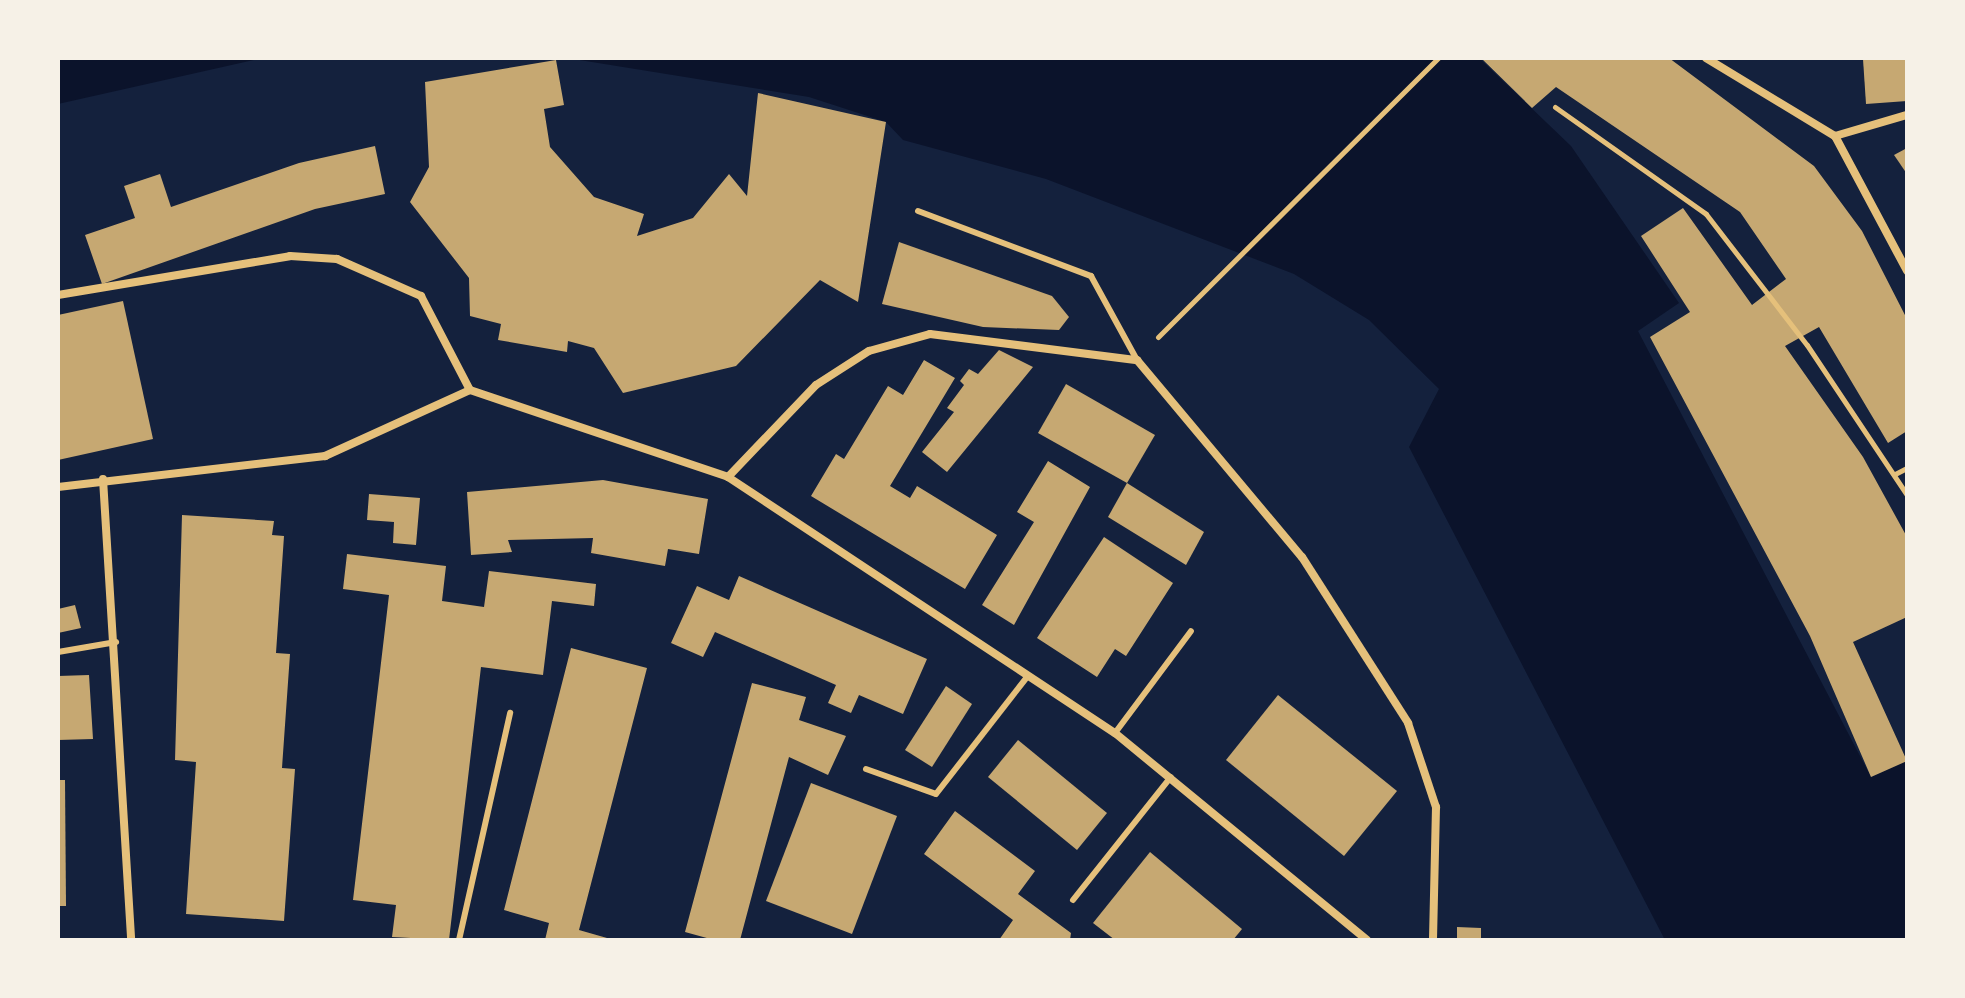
<!DOCTYPE html>
<html>
<head>
<meta charset="utf-8">
<style>
	body { margin:0 }
	#map { position:relative; width:1965px; height:998px; overflow:hidden; background:#14213d; font-family:Raleway,sans-serif }
	div>[style] { position:absolute }
	[style*='--x'] { left:calc(var(--x)*1px); top:calc(var(--y)*1px); width:calc(var(--w)*1px); rotate:calc(var(--a)*1deg) }
	.water>* { inset:0; background:#0b132b }
	.building>* { inset:0; background:#c6a872 }
	.path>* { height:5px; margin:-2.5px; padding:0 2.5px; transform-origin:2.5px; border-radius:2.5px; background:#e5c07b }
	.service>* { height:6px; margin:-3px; padding:0 3px; transform-origin:3px; border-radius:3px; background:#e5c07b }
	.minor>* { height:8px; margin:-4px; padding:0 4px; transform-origin:4px; border-radius:4px; background:#e5c07b }
	span { translate:-50% -50%; white-space:nowrap; text-align:center; line-height:1.15; -webkit-text-stroke:7px #f6f1e7; paint-order:stroke }
	.frame { position:absolute; inset:0; border:60px solid #f6f1e7; pointer-events:none }
</style>
</head>
<body>
<div id="map">
	<div class="water">
		<div style="clip-path:polygon(58px 58px,263px 58px,58px 104px)"></div>
		<div style="clip-path:polygon(567px 58px,1479px 58px,1571px 146px,1679px 303px,1638px 331px,1871px 777px,1907px 761px,1907px 940px,1665px 940px,1409px 447px,1439px 389px,1369px 320px,1294px 274px,1046px 179px,903px 140px,886px 122px,809px 97px)"></div>
	</div>
	<div class="building">
		<div style="clip-path:polygon(1481px 58px,1669px 58px,1814px 166px,1862px 231px,1907px 319px,1907px 431px,1888px 443px,1819px 327px,1785px 346px,1863px 457px,1907px 537px,1907px 617px,1853px 642px,1907px 761px,1871px 777px,1810px 636px,1650px 337px,1690px 312px,1641px 236px,1683px 208px,1752px 305px,1786px 279px,1740px 212px,1556px 87px,1532px 108px)"></div>
		<div style="clip-path:polygon(1907px 58px,1907px 101px,1866px 104px,1863px 59px)"></div>
		<div style="clip-path:polygon(556px 60px,564px 105px,544px 109px,550px 147px,594px 197px,644px 214px,637px 236px,693px 218px,729px 174px,747px 196px,758px 93px,886px 122px,858px 302px,820px 280px,736px 366px,623px 393px,594px 348px,568px 341px,567px 352px,498px 340px,501px 324px,470px 316px,469px 278px,410px 202px,429px 167px,425px 82px)"></div>
		<div style="clip-path:polygon(375px 146px,385px 194px,315px 209px,102px 284px,85px 235px,135px 218px,124px 186px,160px 174px,171px 207px,299px 163px)"></div>
		<div style="clip-path:polygon(1907px 148px,1907px 174px,1894px 155px)"></div>
		<div style="clip-path:polygon(899px 242px,1052px 296px,1069px 317px,1059px 330px,983px 327px,882px 304px)"></div>
		<div style="clip-path:polygon(123px 301px,153px 439px,58px 460px,58px 315px)"></div>
		<div style="clip-path:polygon(999px 350px,1033px 367px,947px 472px,922px 452px,954px 412px,947px 408px,964px 385px,960px 381px,969px 369px,978px 374px)"></div>
		<div style="clip-path:polygon(924px 360px,955px 378px,890px 486px,910px 498px,917px 486px,997px 535px,965px 589px,811px 496px,836px 454px,844px 459px,888px 386px,903px 395px)"></div>
		<div style="clip-path:polygon(1066px 384px,1155px 435px,1127px 483px,1038px 433px)"></div>
		<div style="clip-path:polygon(1048px 461px,1090px 487px,1014px 625px,982px 605px,1034px 522px,1017px 512px)"></div>
		<div style="clip-path:polygon(603px 480px,708px 499px,699px 554px,668px 549px,665px 566px,591px 553px,593px 538px,508px 540px,512px 552px,471px 555px,467px 492px)"></div>
		<div style="clip-path:polygon(1127px 483px,1204px 532px,1186px 565px,1108px 517px)"></div>
		<div style="clip-path:polygon(369px 494px,420px 498px,416px 545px,393px 543px,394px 522px,367px 520px)"></div>
		<div style="clip-path:polygon(182px 515px,274px 521px,272px 535px,284px 536px,276px 653px,290px 654px,282px 768px,295px 769px,284px 921px,186px 914px,196px 762px,175px 760px)"></div>
		<div style="clip-path:polygon(1104px 537px,1173px 583px,1126px 656px,1115px 649px,1097px 677px,1037px 638px)"></div>
		<div style="clip-path:polygon(347px 554px,446px 566px,442px 601px,484px 607px,489px 571px,596px 584px,594px 606px,552px 601px,543px 675px,481px 667px,449px 940px,392px 937px,396px 905px,353px 900px,389px 595px,343px 589px)"></div>
		<div style="clip-path:polygon(739px 576px,927px 659px,903px 714px,859px 695px,851px 713px,828px 703px,836px 685px,715px 632px,703px 657px,671px 643px,697px 586px,729px 600px)"></div>
		<div style="clip-path:polygon(75px 605px,81px 628px,58px 633px,58px 609px)"></div>
		<div style="clip-path:polygon(571px 648px,647px 668px,579px 930px,614px 940px,545px 940px,549px 923px,504px 910px)"></div>
		<div style="clip-path:polygon(89px 675px,93px 739px,58px 740px,58px 676px)"></div>
		<div style="clip-path:polygon(752px 683px,806px 697px,799px 720px,846px 736px,828px 775px,789px 757px,740px 940px,714px 940px,685px 932px)"></div>
		<div style="clip-path:polygon(946px 686px,972px 704px,932px 767px,905px 750px)"></div>
		<div style="clip-path:polygon(1278px 695px,1397px 791px,1344px 856px,1226px 760px)"></div>
		<div style="clip-path:polygon(1018px 740px,1107px 813px,1077px 850px,988px 777px)"></div>
		<div style="clip-path:polygon(58px 780px,65px 780px,66px 906px,58px 906px)"></div>
		<div style="clip-path:polygon(811px 783px,897px 816px,852px 934px,766px 901px)"></div>
		<div style="clip-path:polygon(955px 811px,1035px 871px,1018px 894px,1071px 933px,1070px 940px,999px 940px,1013px 920px,924px 854px)"></div>
		<div style="clip-path:polygon(1150px 852px,1242px 929px,1233px 940px,1115px 940px,1093px 923px)"></div>
		<div style="clip-path:polygon(1457px 927px,1481px 928px,1481px 940px,1457px 940px)"></div>
	</div>
	<div class="path">
		<div style="--x:1555;--y:107;--w:185;--a:35.3"></div>
		<div style="--x:1706;--y:214;--w:165;--a:52.4"></div>
		<div style="--x:1807;--y:345;--w:180;--a:56.3"></div>
		<div style="--x:1158;--y:337;--w:395;--a:-44.9"></div>
		<div style="--x:1895;--y:474;--w:13;--a:-27"></div>
	</div>
	<div class="service">
		<div style="--x:918;--y:211;--w:185;--a:20.6"></div>
		<div style="--x:1091;--y:276;--w:96;--a:61.3"></div>
		<div style="--x:58;--y:652;--w:59;--a:-9.8"></div>
		<div style="--x:1115;--y:733;--w:127;--a:-53.3"></div>
		<div style="--x:866;--y:769;--w:74;--a:19.7"></div>
		<div style="--x:936;--y:794;--w:150;--a:-52.1"></div>
		<div style="--x:1073;--y:900;--w:157;--a:-51.5"></div>
		<div style="--x:459;--y:940;--w:233;--a:-77.3"></div>
	</div>
	<div class="minor">
		<div style="--x:1706;--y:58;--w:151;--a:31.2"></div>
		<div style="--x:1835;--y:136;--w:153;--a:61.9"></div>
		<div style="--x:1835;--y:136;--w:75;--a:-16.3"></div>
		<div style="--x:58;--y:295;--w:235;--a:-9.5"></div>
		<div style="--x:290;--y:256;--w:47;--a:3.7"></div>
		<div style="--x:337;--y:259;--w:92;--a:23.8"></div>
		<div style="--x:421;--y:296;--w:106;--a:62.5"></div>
		<div style="--x:728;--y:477;--w:127;--a:-46.3"></div>
		<div style="--x:816;--y:385;--w:63;--a:-32.7"></div>
		<div style="--x:869;--y:351;--w:63;--a:-15.6"></div>
		<div style="--x:930;--y:334;--w:209;--a:7.2"></div>
		<div style="--x:1137;--y:360;--w:257;--a:50.1"></div>
		<div style="--x:1302;--y:557;--w:197;--a:57.4"></div>
		<div style="--x:1408;--y:723;--w:89;--a:71.6"></div>
		<div style="--x:1436;--y:807;--w:133;--a:91.3"></div>
		<div style="--x:103;--y:479;--w:462;--a:86.5"></div>
		<div style="--x:58;--y:487;--w:269;--a:-6.6"></div>
		<div style="--x:325;--y:456;--w:159;--a:-24.5"></div>
		<div style="--x:470;--y:390;--w:272;--a:18.6"></div>
		<div style="--x:728;--y:477;--w:464;--a:33.5"></div>
		<div style="--x:1115;--y:733;--w:326;--a:39.4"></div>
	</div>
	<div class="frame"></div>
</div>
</body>
</html>
